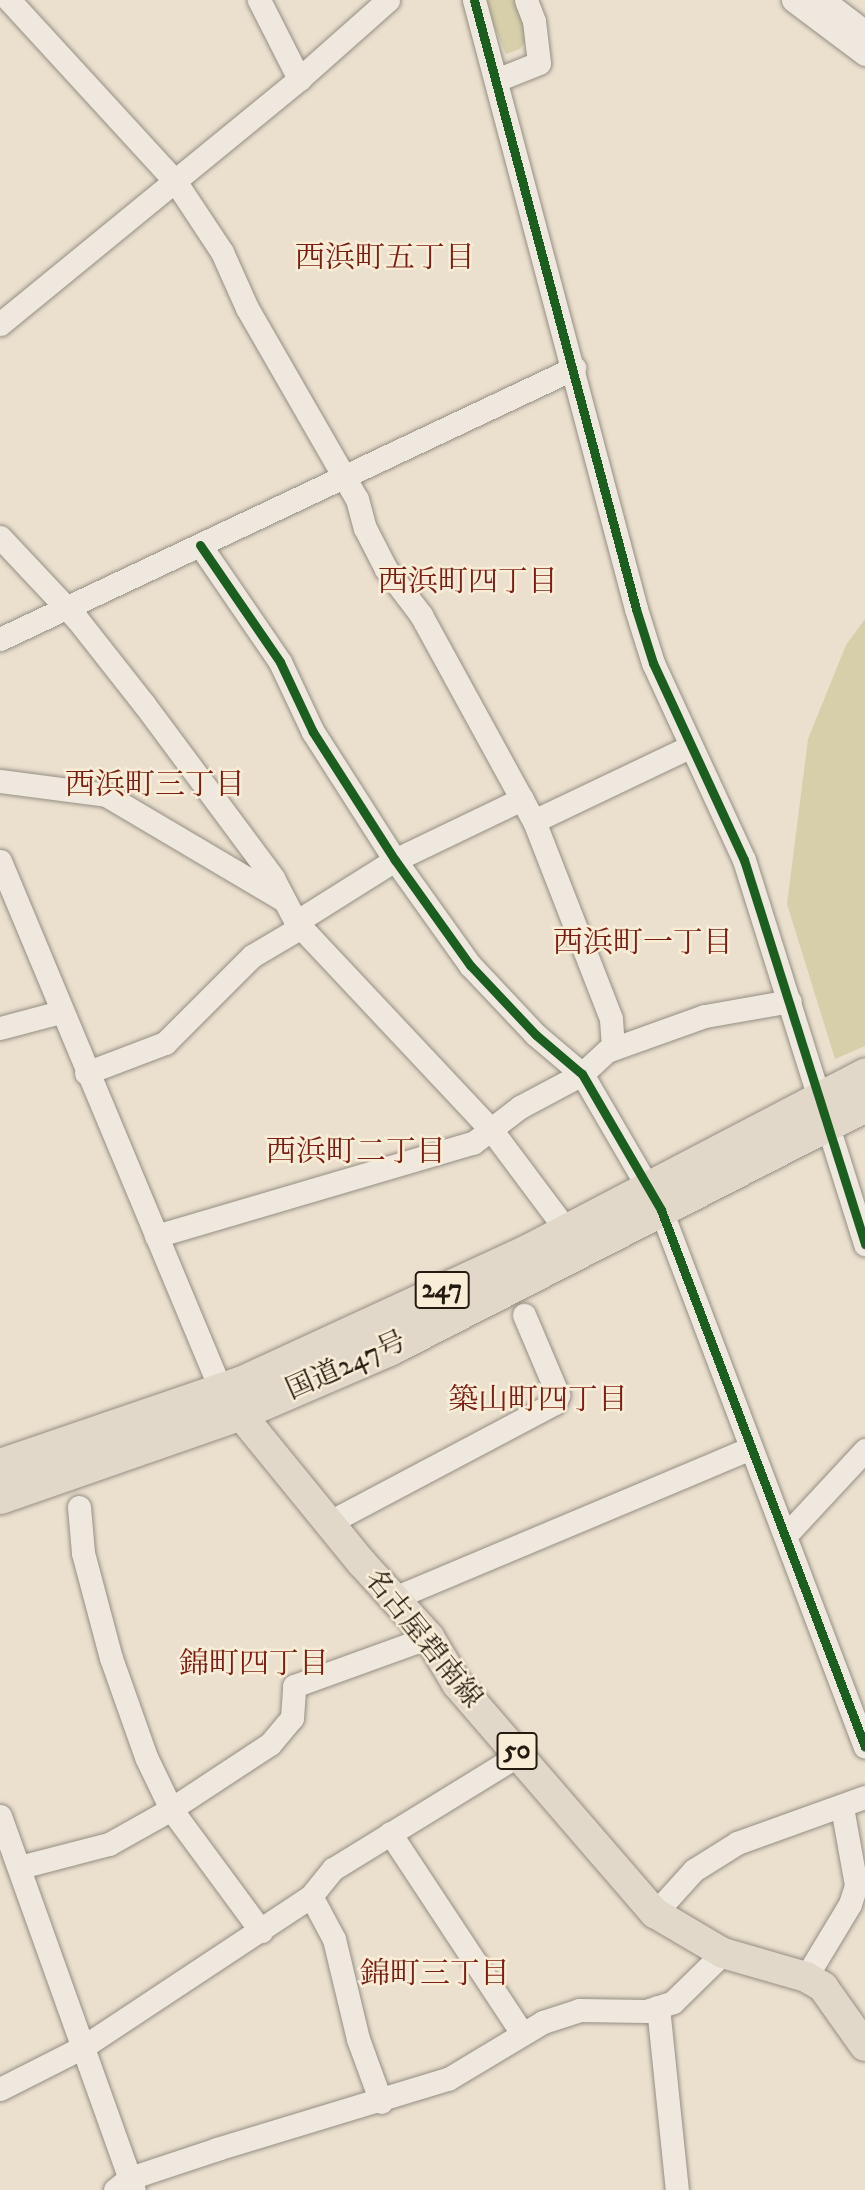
<!DOCTYPE html>
<html>
<head>
<meta charset="utf-8">
<style>
	body { margin:0 }
	#map { position:relative; width:865px; height:2190px; overflow:hidden; background:#ebe0ce; font-family:"IM FELL DW Pica","Noto Serif JP",serif }
	div>[style] { position:absolute }
	[style*='--x'] { left:calc(var(--x)*1px); top:calc(var(--y)*1px); width:calc(var(--w)*1px); rotate:calc(var(--a)*1deg) }
	.green>* { inset:0; background:#d6cfaa }
	.roads { filter:drop-shadow(0 0 2px #958e83) drop-shadow(0 0 2px #958e83) }
	.minor>* { height:23px; margin:-11.5px; padding:0 11.5px; transform-origin:11.5px; border-radius:11.5px; background:#eee8df }
	.major>* { height:30px; margin:-15px; padding:0 15px; transform-origin:15px; border-radius:15px; background:#e1d8ca }
	.highway>* { height:33px; margin:-16.5px; padding:0 16.5px; transform-origin:16.5px; border-radius:16.5px; background:#e1d8ca }
	.cycleway>* { height:9px; margin:-4.5px; padding:0 4.5px; transform-origin:4.5px; border-radius:4.5px; background:#1b5e20 }
	span { translate:-50% -50%; white-space:nowrap; text-align:center; line-height:1.15; -webkit-text-stroke:5px #faedd7; paint-order:stroke }
	.shield-label span { padding:2px 5px; background:#faedd7; border:2px solid; border-radius:5px; -webkit-text-stroke-width:0 }
	.shield-label { font-size:26px; color:#231a10; font-weight:700 }
	.street-label { font-size:28px; color:#231a10 }
	.neighbourhood-label { font-size:30px; color:#7a1f14 }
</style>
</head>
<body>
<div id="map">
	<div class="green">
		<div style="clip-path:polygon(483px 0,518px 0,531px 34px,520px 49px,506px 54px)"></div>
		<div style="clip-path:polygon(865px 619px,865px 1046px,835px 1059px,787px 904px,808px 739px,846px 645px)"></div>
	</div>
	<div class="roads">
		<div class="minor">
			<div style="--x:9;--y:0;--w:246;--a:47.5"></div>
			<div style="--x:175;--y:181;--w:85;--a:56.5"></div>
			<div style="--x:222;--y:252;--w:61;--a:65.9"></div>
			<div style="--x:247;--y:308;--w:220;--a:60.1"></div>
			<div style="--x:357;--y:499;--w:30;--a:75"></div>
			<div style="--x:365;--y:528;--w:46;--a:62.9"></div>
			<div style="--x:386;--y:569;--w:58;--a:52.7"></div>
			<div style="--x:421;--y:615;--w:235;--a:61.3"></div>
			<div style="--x:534;--y:821;--w:212;--a:68.7"></div>
			<div style="--x:611;--y:1019;--w:29;--a:86"></div>
			<div style="--x:259;--y:0;--w:89;--a:63.1"></div>
			<div style="--x:474;--y:0;--w:630;--a:75.1"></div>
			<div style="--x:636;--y:609;--w:57;--a:72.5"></div>
			<div style="--x:653;--y:663;--w:217;--a:65.2"></div>
			<div style="--x:744;--y:860;--w:403;--a:72.5"></div>
			<div style="--x:793;--y:0;--w:90;--a:36.9"></div>
			<div style="--x:823;--y:0;--w:53;--a:37.3"></div>
			<div style="--x:499;--y:79;--w:43;--a:-21.8"></div>
			<div style="--x:539;--y:63;--w:42;--a:-96.8"></div>
			<div style="--x:534;--y:21;--w:22;--a:-111"></div>
			<div style="--x:0;--y:324;--w:387;--a:-39.3"></div>
			<div style="--x:299;--y:79;--w:119;--a:-41.6"></div>
			<div style="--x:0;--y:537;--w:112;--a:46.8"></div>
			<div style="--x:77;--y:619;--w:108;--a:51.8"></div>
			<div style="--x:144;--y:704;--w:217;--a:53.4"></div>
			<div style="--x:273;--y:878;--w:50;--a:62.4"></div>
			<div style="--x:296;--y:922;--w:288;--a:46.8"></div>
			<div style="--x:493;--y:1132;--w:124;--a:53.2"></div>
			<div style="--x:200;--y:545;--w:142;--a:55.6"></div>
			<div style="--x:280;--y:662;--w:77;--a:64.8"></div>
			<div style="--x:313;--y:732;--w:152;--a:57.4"></div>
			<div style="--x:395;--y:860;--w:129;--a:54.5"></div>
			<div style="--x:470;--y:965;--w:96;--a:46.7"></div>
			<div style="--x:536;--y:1035;--w:60;--a:40.3"></div>
			<div style="--x:582;--y:1074;--w:157;--a:59.8"></div>
			<div style="--x:661;--y:1210;--w:574;--a:69.2"></div>
			<div style="--x:0;--y:639;--w:635;--a:-25.27"></div>
			<div style="--x:0;--y:781;--w:107;--a:7.5"></div>
			<div style="--x:106;--y:795;--w:202;--a:30.6"></div>
			<div style="--x:534;--y:821;--w:174;--a:-25.5"></div>
			<div style="--x:0;--y:861;--w:571;--a:67.34"></div>
			<div style="--x:296;--y:922;--w:117;--a:-32.1"></div>
			<div style="--x:395;--y:860;--w:141;--a:-25.7"></div>
			<div style="--x:0;--y:1028;--w:62;--a:-14.9"></div>
			<div style="--x:86;--y:1073;--w:85;--a:-20.8"></div>
			<div style="--x:165;--y:1043;--w:123;--a:-45"></div>
			<div style="--x:252;--y:956;--w:57;--a:-30.6"></div>
			<div style="--x:156;--y:1236;--w:330;--a:-16.4"></div>
			<div style="--x:473;--y:1143;--w:59;--a:-37.5"></div>
			<div style="--x:520;--y:1107;--w:70;--a:-28"></div>
			<div style="--x:582;--y:1074;--w:34;--a:-43"></div>
			<div style="--x:607;--y:1051;--w:104;--a:-19.7"></div>
			<div style="--x:705;--y:1016;--w:86;--a:-10"></div>
			<div style="--x:79;--y:1507;--w:46;--a:85"></div>
			<div style="--x:83;--y:1553;--w:109;--a:75.1"></div>
			<div style="--x:111;--y:1658;--w:105;--a:70.5"></div>
			<div style="--x:146;--y:1757;--w:58;--a:64.3"></div>
			<div style="--x:171;--y:1809;--w:152;--a:53.6"></div>
			<div style="--x:328;--y:1523;--w:257;--a:-27.9"></div>
			<div style="--x:555;--y:1403;--w:9;--a:-69"></div>
			<div style="--x:558;--y:1395;--w:87;--a:-113"></div>
			<div style="--x:786;--y:1535;--w:116;--a:-47.1"></div>
			<div style="--x:394;--y:1598;--w:386;--a:-22.8"></div>
			<div style="--x:0;--y:1816;--w:397;--a:70.3"></div>
			<div style="--x:390;--y:1833;--w:240;--a:56.6"></div>
			<div style="--x:20;--y:1867;--w:92;--a:-14.5"></div>
			<div style="--x:109;--y:1844;--w:71;--a:-29.4"></div>
			<div style="--x:171;--y:1809;--w:118;--a:-33.3"></div>
			<div style="--x:270;--y:1744;--w:34;--a:-50"></div>
			<div style="--x:292;--y:1718;--w:32;--a:-86"></div>
			<div style="--x:294;--y:1686;--w:144;--a:-19.9"></div>
			<div style="--x:311;--y:1896;--w:49;--a:61.9"></div>
			<div style="--x:334;--y:1939;--w:103;--a:76.5"></div>
			<div style="--x:358;--y:2039;--w:67;--a:69.9"></div>
			<div style="--x:655;--y:1913;--w:58;--a:-47.8"></div>
			<div style="--x:694;--y:1870;--w:51;--a:-32.1"></div>
			<div style="--x:737;--y:1843;--w:136;--a:-19.8"></div>
			<div style="--x:806;--y:1977;--w:85;--a:-58.9"></div>
			<div style="--x:850;--y:1904;--w:20;--a:-72"></div>
			<div style="--x:856;--y:1885;--w:79;--a:-100.2"></div>
			<div style="--x:658;--y:2007;--w:184;--a:84.1"></div>
			<div style="--x:0;--y:2089;--w:93;--a:-26.8"></div>
			<div style="--x:83;--y:2047;--w:273;--a:-33.5"></div>
			<div style="--x:311;--y:1896;--w:35;--a:-51"></div>
			<div style="--x:333;--y:1869;--w:220;--a:-31.6"></div>
			<div style="--x:115;--y:2190;--w:19;--a:-39"></div>
			<div style="--x:130;--y:2178;--w:92;--a:-18.4"></div>
			<div style="--x:217;--y:2149;--w:241;--a:-16.9"></div>
			<div style="--x:448;--y:2079;--w:111;--a:-31"></div>
			<div style="--x:543;--y:2022;--w:38;--a:-18"></div>
			<div style="--x:579;--y:2010;--w:67;--a:0.9"></div>
			<div style="--x:646;--y:2011;--w:28;--a:-18"></div>
			<div style="--x:673;--y:2002;--w:70;--a:-44.4"></div>
		</div>
		<div class="major">
			<div style="--x:224;--y:1394;--w:218;--a:50.8"></div>
			<div style="--x:362;--y:1563;--w:100;--a:47.8"></div>
			<div style="--x:429;--y:1637;--w:55;--a:59.2"></div>
			<div style="--x:457;--y:1684;--w:303;--a:49.2"></div>
			<div style="--x:655;--y:1913;--w:79;--a:30.5"></div>
			<div style="--x:723;--y:1953;--w:86;--a:16.1"></div>
			<div style="--x:806;--y:1977;--w:20;--a:30"></div>
			<div style="--x:823;--y:1987;--w:72;--a:54.6"></div>
		</div>
		<div class="highway">
			<div style="--x:0;--y:1465;--w:254;--a:-18.9"></div>
			<div style="--x:240;--y:1383;--w:318;--a:-24.7"></div>
			<div style="--x:529;--y:1250;--w:379;--a:-27.6"></div>
			<div style="--x:0;--y:1497;--w:252;--a:-19.2"></div>
			<div style="--x:238;--y:1414;--w:164;--a:-23.3"></div>
			<div style="--x:389;--y:1349;--w:535;--a:-27.14"></div>
		</div>
	</div>
	<div class="cycleway">
		<div style="--x:474;--y:0;--w:630;--a:75.1"></div>
		<div style="--x:636;--y:609;--w:57;--a:72.5"></div>
		<div style="--x:653;--y:663;--w:217;--a:65.2"></div>
		<div style="--x:744;--y:860;--w:403;--a:72.5"></div>
		<div style="--x:200;--y:545;--w:142;--a:55.6"></div>
		<div style="--x:280;--y:662;--w:77;--a:64.8"></div>
		<div style="--x:313;--y:732;--w:152;--a:57.4"></div>
		<div style="--x:395;--y:860;--w:129;--a:54.5"></div>
		<div style="--x:470;--y:965;--w:96;--a:46.7"></div>
		<div style="--x:536;--y:1035;--w:60;--a:40.3"></div>
		<div style="--x:582;--y:1074;--w:157;--a:59.8"></div>
		<div style="--x:661;--y:1210;--w:574;--a:69.2"></div>
	</div>
	<div class="shield-label">
		<span style="left:442px;top:1290px">247</span>
		<span style="left:517px;top:1751px">50</span>
	</div>
	<div class="street-label">
		<span style="left:346px;top:1366px;rotate:-24deg">国道247号</span>
		<span style="left:423px;top:1639px;rotate:51deg">名古屋碧南線</span>
	</div>
	<div class="neighbourhood-label">
		<span style="left:385px;top:259px">西浜町五丁目</span>
		<span style="left:468px;top:583px">西浜町四丁目</span>
		<span style="left:155px;top:786px">西浜町三丁目</span>
		<span style="left:643px;top:944px">西浜町一丁目</span>
		<span style="left:356px;top:1153px">西浜町二丁目</span>
		<span style="left:538px;top:1401px">築山町四丁目</span>
		<span style="left:254px;top:1665px">錦町四丁目</span>
		<span style="left:435px;top:1975px">錦町三丁目</span>
	</div>
</div>
</body>
</html>
